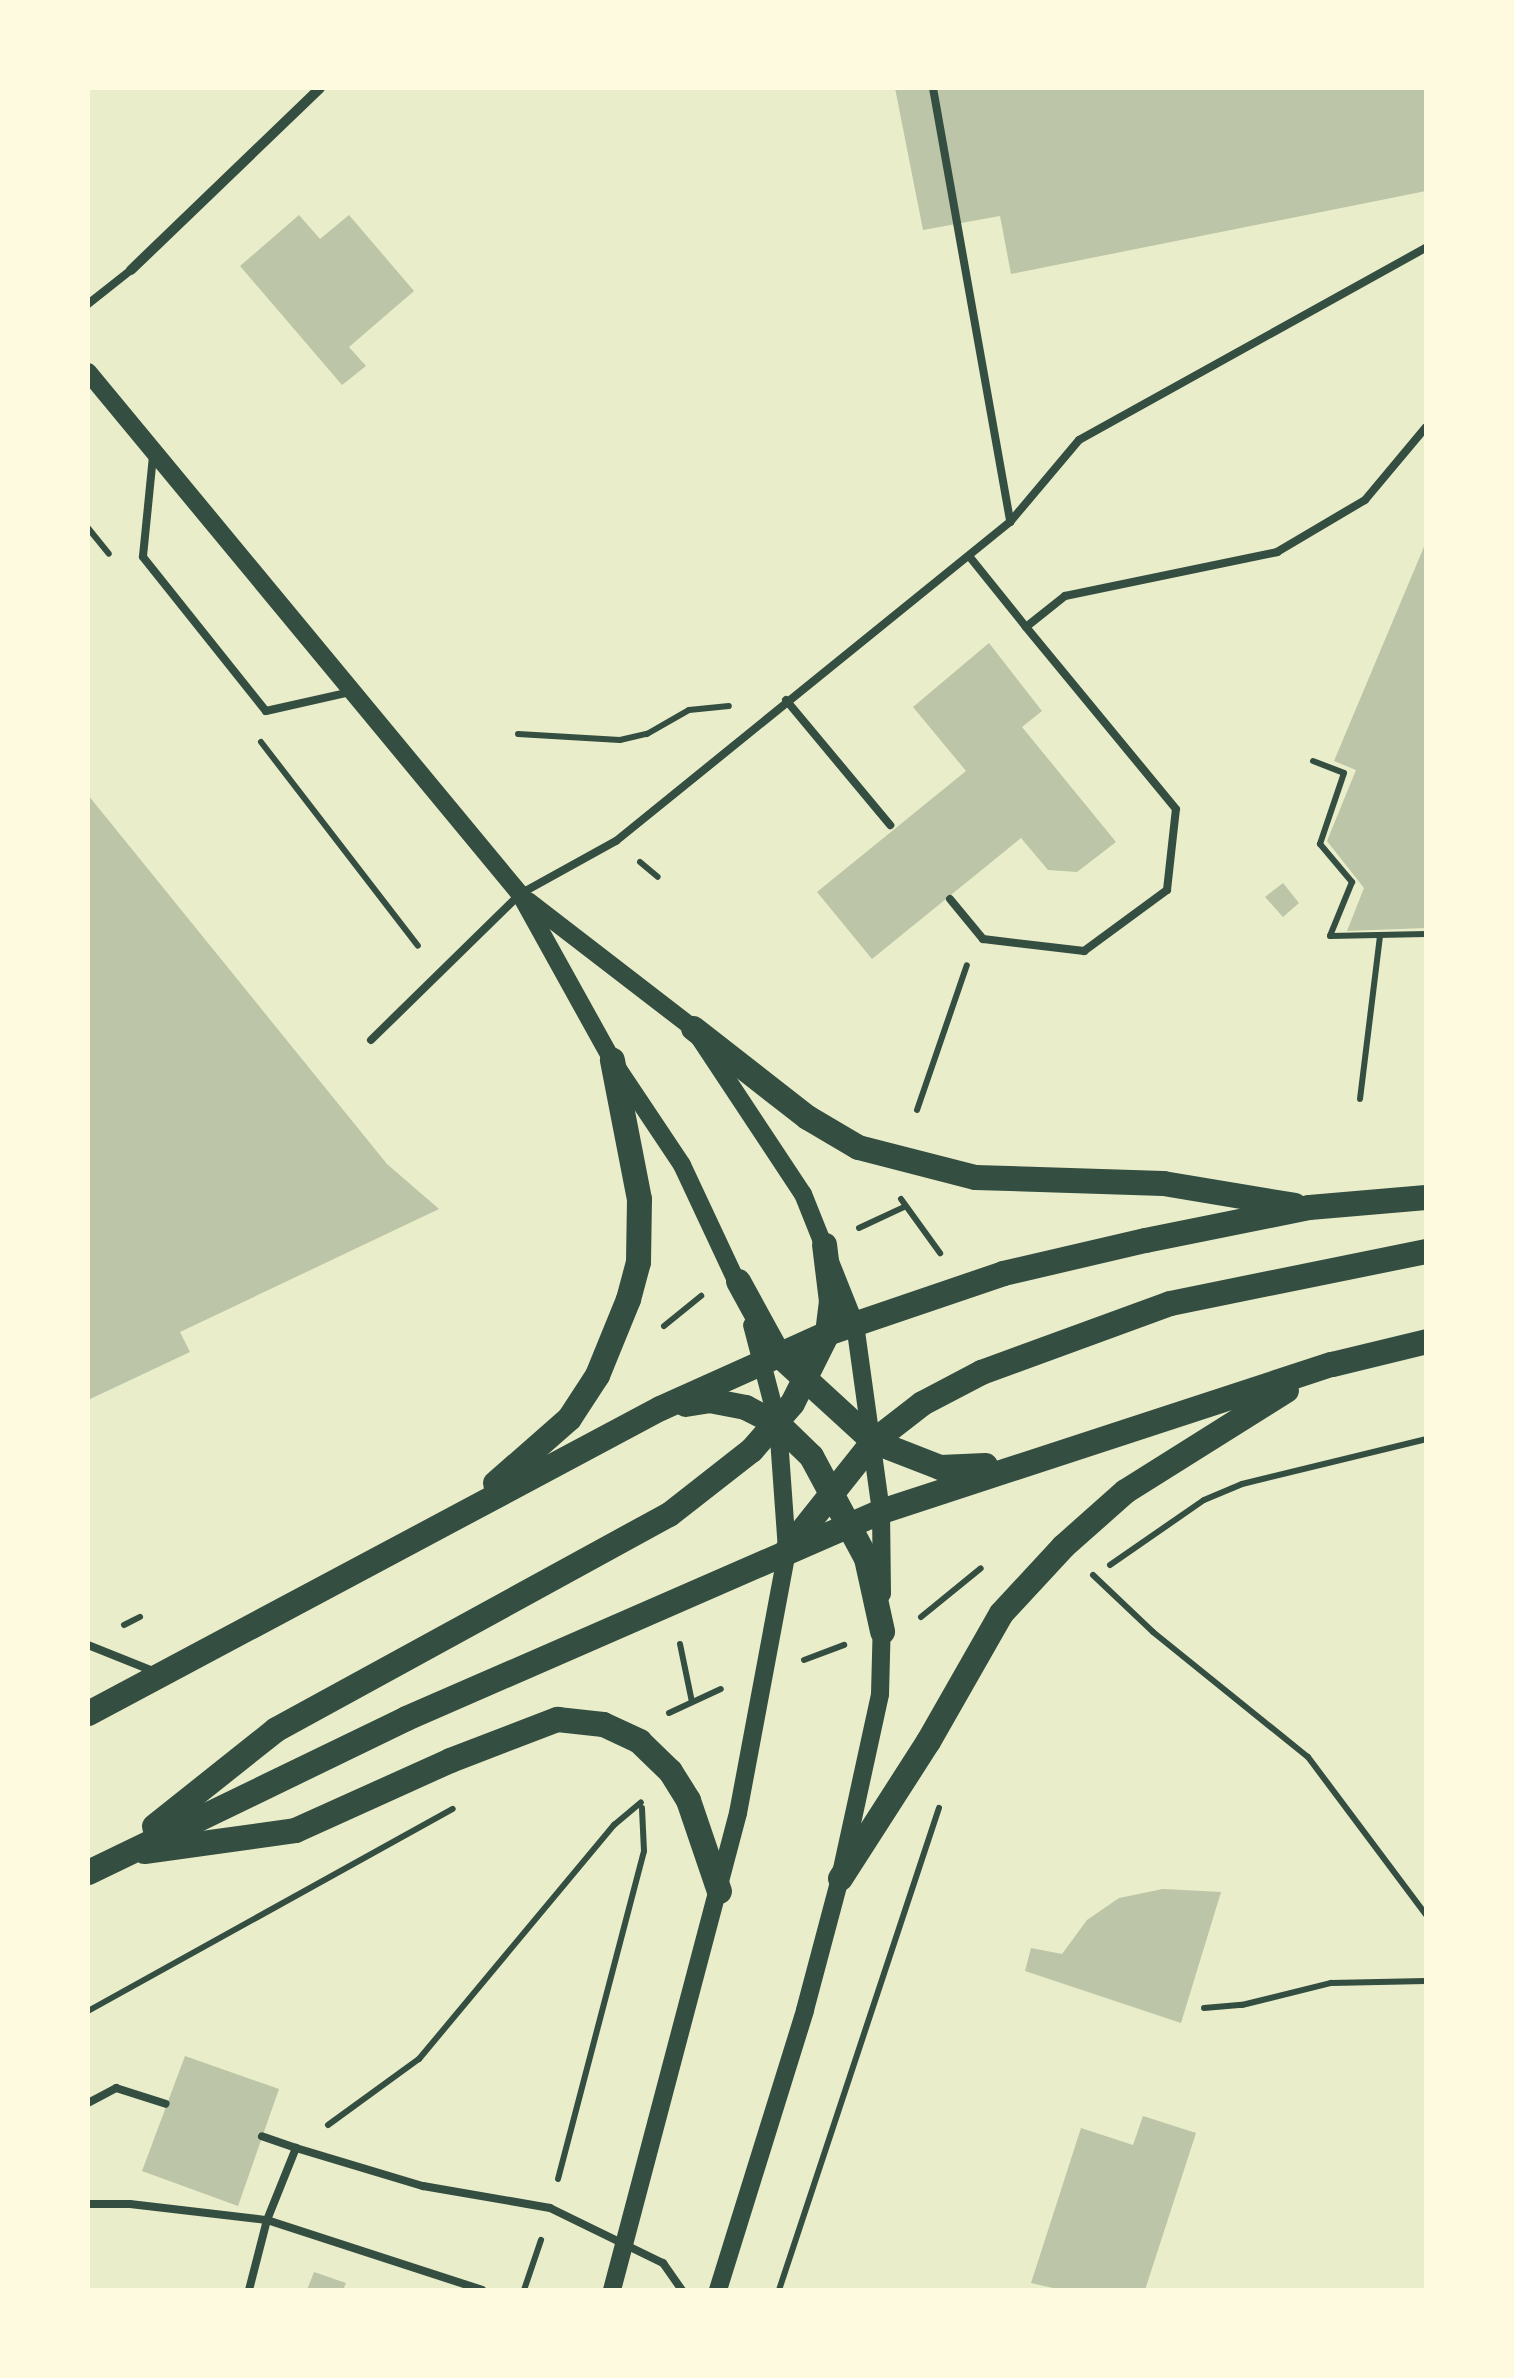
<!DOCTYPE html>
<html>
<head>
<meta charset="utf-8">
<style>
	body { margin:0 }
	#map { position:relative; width:1514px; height:2378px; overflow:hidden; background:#e9edc9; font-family:Rubik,sans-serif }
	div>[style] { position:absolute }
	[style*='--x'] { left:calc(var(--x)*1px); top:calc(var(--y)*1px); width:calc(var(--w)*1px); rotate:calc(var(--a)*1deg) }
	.building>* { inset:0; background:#bcc5a7 }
	.path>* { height:6px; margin:-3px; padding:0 3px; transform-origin:3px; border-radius:3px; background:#344e41 }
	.service>* { height:8px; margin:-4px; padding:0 4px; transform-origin:4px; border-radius:4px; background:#344e41 }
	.minor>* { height:10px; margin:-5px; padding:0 5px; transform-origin:5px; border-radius:5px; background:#344e41 }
	.tertiary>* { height:18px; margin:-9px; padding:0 9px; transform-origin:9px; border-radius:9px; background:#344e41 }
	.primary>* { height:25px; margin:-12.5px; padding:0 12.5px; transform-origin:12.5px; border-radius:12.5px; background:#344e41 }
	span { translate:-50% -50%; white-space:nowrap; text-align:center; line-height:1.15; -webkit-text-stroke:10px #fefae0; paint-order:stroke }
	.frame { position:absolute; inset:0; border:90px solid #fefae0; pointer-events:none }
</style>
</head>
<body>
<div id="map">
	<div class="building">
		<div style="clip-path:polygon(895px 88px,1426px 88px,1426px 191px,1011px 274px,1000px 216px,923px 230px)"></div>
		<div style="clip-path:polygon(299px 215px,320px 239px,349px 215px,414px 291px,349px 347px,366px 366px,342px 385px,240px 266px)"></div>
		<div style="clip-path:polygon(1426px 542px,1426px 928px,1347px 931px,1364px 888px,1327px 841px,1356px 770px,1334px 761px)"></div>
		<div style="clip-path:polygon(989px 643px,1042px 711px,1022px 727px,1116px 842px,1077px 872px,1048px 870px,1021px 838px,872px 959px,817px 892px,966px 771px,913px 707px)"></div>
		<div style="clip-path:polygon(88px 795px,387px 1164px,439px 1209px,180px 1332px,190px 1352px,88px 1400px)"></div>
		<div style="clip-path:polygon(1283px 883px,1299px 903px,1283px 917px,1265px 897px)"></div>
		<div style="clip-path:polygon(1163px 1889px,1221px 1892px,1181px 2023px,1025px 1971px,1031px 1948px,1062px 1954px,1087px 1920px,1119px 1898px)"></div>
		<div style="clip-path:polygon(185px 2056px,279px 2089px,238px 2206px,142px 2171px)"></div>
		<div style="clip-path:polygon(1143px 2116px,1196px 2133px,1145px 2290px,1062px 2290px,1031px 2283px,1081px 2128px,1133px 2145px)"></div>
		<div style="clip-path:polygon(314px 2272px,346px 2283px,343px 2290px,307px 2290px)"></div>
	</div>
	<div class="path">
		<div style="--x:88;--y:528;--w:33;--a:51"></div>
		<div style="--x:518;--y:734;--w:102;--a:3.4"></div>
		<div style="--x:620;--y:740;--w:28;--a:-13"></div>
		<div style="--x:647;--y:734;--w:48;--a:-29.7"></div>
		<div style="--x:689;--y:710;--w:40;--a:-5.7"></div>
		<div style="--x:261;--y:742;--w:257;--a:52.4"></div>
		<div style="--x:1313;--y:761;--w:33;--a:21"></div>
		<div style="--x:1344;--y:773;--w:75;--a:108.7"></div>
		<div style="--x:1320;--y:844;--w:50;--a:49.9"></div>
		<div style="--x:1352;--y:882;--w:58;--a:112.2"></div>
		<div style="--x:1330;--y:936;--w:96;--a:-1.2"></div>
		<div style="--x:640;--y:862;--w:23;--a:40"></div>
		<div style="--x:1360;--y:1099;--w:164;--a:-83"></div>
		<div style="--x:917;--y:1110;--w:153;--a:-71"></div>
		<div style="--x:901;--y:1199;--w:67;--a:54.2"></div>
		<div style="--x:859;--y:1228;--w:50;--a:-25"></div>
		<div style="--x:664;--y:1326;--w:48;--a:-39"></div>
		<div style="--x:1110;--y:1565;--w:114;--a:-34.7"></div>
		<div style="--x:1204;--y:1500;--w:41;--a:-22.8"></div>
		<div style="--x:1242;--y:1484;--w:189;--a:-13.7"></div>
		<div style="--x:1093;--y:1575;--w:83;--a:43.5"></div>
		<div style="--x:1153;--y:1632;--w:199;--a:38.9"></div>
		<div style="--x:1308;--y:1757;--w:197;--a:53.2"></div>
		<div style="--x:921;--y:1617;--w:77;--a:-39.2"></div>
		<div style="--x:124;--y:1625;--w:18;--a:-27"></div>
		<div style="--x:680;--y:1644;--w:59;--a:78.3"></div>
		<div style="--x:804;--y:1660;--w:43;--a:-20.6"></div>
		<div style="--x:669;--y:1713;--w:57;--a:-24.8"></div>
		<div style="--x:1204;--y:2008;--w:38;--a:-5"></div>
		<div style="--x:1242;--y:2005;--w:92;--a:-13.9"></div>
		<div style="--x:1331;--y:1983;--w:95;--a:-1.2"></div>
		<div style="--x:88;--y:2011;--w:417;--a:-29"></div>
		<div style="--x:328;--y:2125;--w:112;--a:-36"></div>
		<div style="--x:419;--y:2059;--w:305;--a:-50.2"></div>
		<div style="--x:614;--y:1825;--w:35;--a:-40"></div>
		<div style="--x:558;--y:2179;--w:339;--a:-75.3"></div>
		<div style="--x:644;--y:1851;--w:43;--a:-92.7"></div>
		<div style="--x:524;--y:2290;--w:53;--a:-71.2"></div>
		<div style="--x:779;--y:2290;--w:508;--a:-71.64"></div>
	</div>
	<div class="service">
		<div style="--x:933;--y:88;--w:441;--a:79.9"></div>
		<div style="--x:88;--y:304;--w:55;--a:-38.3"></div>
		<div style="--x:153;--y:456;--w:101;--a:95.7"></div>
		<div style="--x:143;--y:557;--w:197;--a:51.4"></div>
		<div style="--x:266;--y:711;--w:86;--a:-12.7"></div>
		<div style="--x:969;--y:556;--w:91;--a:51.2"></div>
		<div style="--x:1026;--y:627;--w:50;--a:-38.5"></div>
		<div style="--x:1065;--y:596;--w:217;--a:-11.7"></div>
		<div style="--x:1277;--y:552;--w:102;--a:-30.6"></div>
		<div style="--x:1365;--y:500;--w:95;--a:-50.1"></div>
		<div style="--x:786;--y:700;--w:163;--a:50.2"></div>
		<div style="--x:950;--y:899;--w:52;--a:50.5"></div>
		<div style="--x:983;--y:939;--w:102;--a:6.8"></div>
		<div style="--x:1084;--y:951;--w:103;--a:-36.3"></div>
		<div style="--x:1167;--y:890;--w:81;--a:-83.7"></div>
		<div style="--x:1176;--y:809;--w:236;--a:-129.5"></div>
		<div style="--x:371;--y:1040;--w:209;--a:-44.4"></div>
		<div style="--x:520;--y:894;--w:110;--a:-28.9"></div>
		<div style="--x:616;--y:841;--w:507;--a:-39"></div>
		<div style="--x:1010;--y:522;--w:107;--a:-49.9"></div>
		<div style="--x:1079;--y:440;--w:397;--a:-29"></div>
		<div style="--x:88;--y:1645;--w:70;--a:21.8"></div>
		<div style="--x:88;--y:2103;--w:32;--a:-28"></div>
		<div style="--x:116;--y:2088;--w:52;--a:17.7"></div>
		<div style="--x:296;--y:2148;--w:133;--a:16.7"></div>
		<div style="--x:423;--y:2186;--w:129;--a:9.8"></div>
		<div style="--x:550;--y:2208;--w:126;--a:26"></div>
		<div style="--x:663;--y:2263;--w:33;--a:55"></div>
		<div style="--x:88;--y:2204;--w:42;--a:0"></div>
		<div style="--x:130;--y:2204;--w:138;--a:6.7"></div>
		<div style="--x:267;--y:2220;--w:226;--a:18"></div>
		<div style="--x:249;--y:2290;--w:72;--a:-75.6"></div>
		<div style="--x:267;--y:2220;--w:78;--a:-68.1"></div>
		<div style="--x:296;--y:2148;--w:36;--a:-161"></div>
	</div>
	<div class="minor">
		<div style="--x:131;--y:270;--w:262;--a:-43.9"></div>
	</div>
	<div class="tertiary">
		<div style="--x:88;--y:372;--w:678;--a:50.39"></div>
		<div style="--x:520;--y:894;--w:190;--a:61"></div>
		<div style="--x:612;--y:1060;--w:126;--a:56.3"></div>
		<div style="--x:682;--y:1165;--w:139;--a:64.9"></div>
		<div style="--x:528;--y:901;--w:208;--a:37.6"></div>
		<div style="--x:693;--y:1028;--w:199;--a:56.5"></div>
		<div style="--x:803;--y:1194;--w:140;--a:68.2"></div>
		<div style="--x:855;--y:1324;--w:189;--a:82.1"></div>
		<div style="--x:881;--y:1511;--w:83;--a:89.3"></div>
		<div style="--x:612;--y:2290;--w:493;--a:-75.2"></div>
		<div style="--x:738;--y:1813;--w:268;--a:-79.4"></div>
		<div style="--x:787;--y:1550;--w:126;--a:-94.1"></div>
		<div style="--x:778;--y:1424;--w:102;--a:-104.7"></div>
		<div style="--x:718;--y:2290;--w:293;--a:-72.7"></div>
		<div style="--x:805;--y:2010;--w:137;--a:-75.1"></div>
		<div style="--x:840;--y:1878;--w:188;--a:-77.7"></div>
		<div style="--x:880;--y:1694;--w:74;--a:-88.5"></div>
	</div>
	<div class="primary">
		<div style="--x:693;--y:1028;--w:145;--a:38"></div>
		<div style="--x:807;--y:1117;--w:59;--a:30.5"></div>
		<div style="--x:858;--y:1147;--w:121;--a:14.4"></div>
		<div style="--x:975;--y:1177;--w:188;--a:1.8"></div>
		<div style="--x:1163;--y:1183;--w:133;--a:9.5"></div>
		<div style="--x:738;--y:1281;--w:83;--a:61.3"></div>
		<div style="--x:778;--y:1354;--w:129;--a:42.5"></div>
		<div style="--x:873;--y:1441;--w:72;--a:21.2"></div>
		<div style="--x:940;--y:1467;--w:45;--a:-2.5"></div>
		<div style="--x:685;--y:1404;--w:24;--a:-9"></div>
		<div style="--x:709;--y:1400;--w:37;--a:11"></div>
		<div style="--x:745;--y:1407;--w:37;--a:27"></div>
		<div style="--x:778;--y:1424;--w:46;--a:44.1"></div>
		<div style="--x:811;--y:1456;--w:116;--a:61.7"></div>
		<div style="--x:866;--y:1558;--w:75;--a:77.6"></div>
		<div style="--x:495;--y:1483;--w:98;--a:-41.3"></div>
		<div style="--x:569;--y:1418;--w:51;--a:-56.9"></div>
		<div style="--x:597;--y:1375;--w:82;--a:-67.8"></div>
		<div style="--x:628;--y:1299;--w:38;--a:-75"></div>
		<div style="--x:638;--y:1262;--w:63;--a:-89.1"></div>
		<div style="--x:639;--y:1199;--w:142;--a:-101"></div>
		<div style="--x:787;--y:1549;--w:138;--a:-51.5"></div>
		<div style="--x:873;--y:1441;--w:62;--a:-37.8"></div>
		<div style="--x:922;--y:1403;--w:67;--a:-27.7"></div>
		<div style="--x:981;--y:1372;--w:201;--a:-20.1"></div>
		<div style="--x:1170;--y:1303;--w:261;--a:-11.5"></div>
		<div style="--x:88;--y:1713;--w:648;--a:-28.07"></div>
		<div style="--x:660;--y:1408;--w:183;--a:-24.2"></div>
		<div style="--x:827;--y:1333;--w:186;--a:-18.8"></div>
		<div style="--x:1003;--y:1273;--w:146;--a:-13.1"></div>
		<div style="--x:1145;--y:1240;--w:167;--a:-11.4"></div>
		<div style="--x:1309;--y:1207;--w:117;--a:-4.9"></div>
		<div style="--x:154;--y:1826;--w:156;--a:-38.5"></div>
		<div style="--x:276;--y:1729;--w:448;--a:-28.7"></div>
		<div style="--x:669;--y:1514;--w:104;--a:-38"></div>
		<div style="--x:751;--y:1450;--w:62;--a:-48.9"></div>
		<div style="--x:792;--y:1403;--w:78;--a:-63.4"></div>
		<div style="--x:827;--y:1333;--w:32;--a:-83"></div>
		<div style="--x:831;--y:1301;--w:57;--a:-97"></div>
		<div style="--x:144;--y:1851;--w:152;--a:-7.9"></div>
		<div style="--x:295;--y:1830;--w:170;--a:-24.3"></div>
		<div style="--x:450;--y:1760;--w:115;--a:-21"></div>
		<div style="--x:557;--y:1719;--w:46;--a:6.2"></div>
		<div style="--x:603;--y:1724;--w:40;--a:25"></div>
		<div style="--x:639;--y:1741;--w:43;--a:44.1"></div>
		<div style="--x:670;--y:1771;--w:34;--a:58"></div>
		<div style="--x:688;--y:1800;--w:96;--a:71.2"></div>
		<div style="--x:88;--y:1872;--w:353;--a:-25.8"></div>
		<div style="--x:406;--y:1718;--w:518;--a:-23.55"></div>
		<div style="--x:881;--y:1511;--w:474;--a:-18.1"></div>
		<div style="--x:1332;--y:1364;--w:97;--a:-13.7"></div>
		<div style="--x:840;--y:1878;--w:163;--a:-57.3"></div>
		<div style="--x:928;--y:1741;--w:147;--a:-60.3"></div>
		<div style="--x:1001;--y:1613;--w:91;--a:-47.2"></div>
		<div style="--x:1063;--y:1546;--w:83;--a:-41.6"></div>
		<div style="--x:1125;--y:1491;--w:190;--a:-32.1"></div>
	</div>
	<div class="frame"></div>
</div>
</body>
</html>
